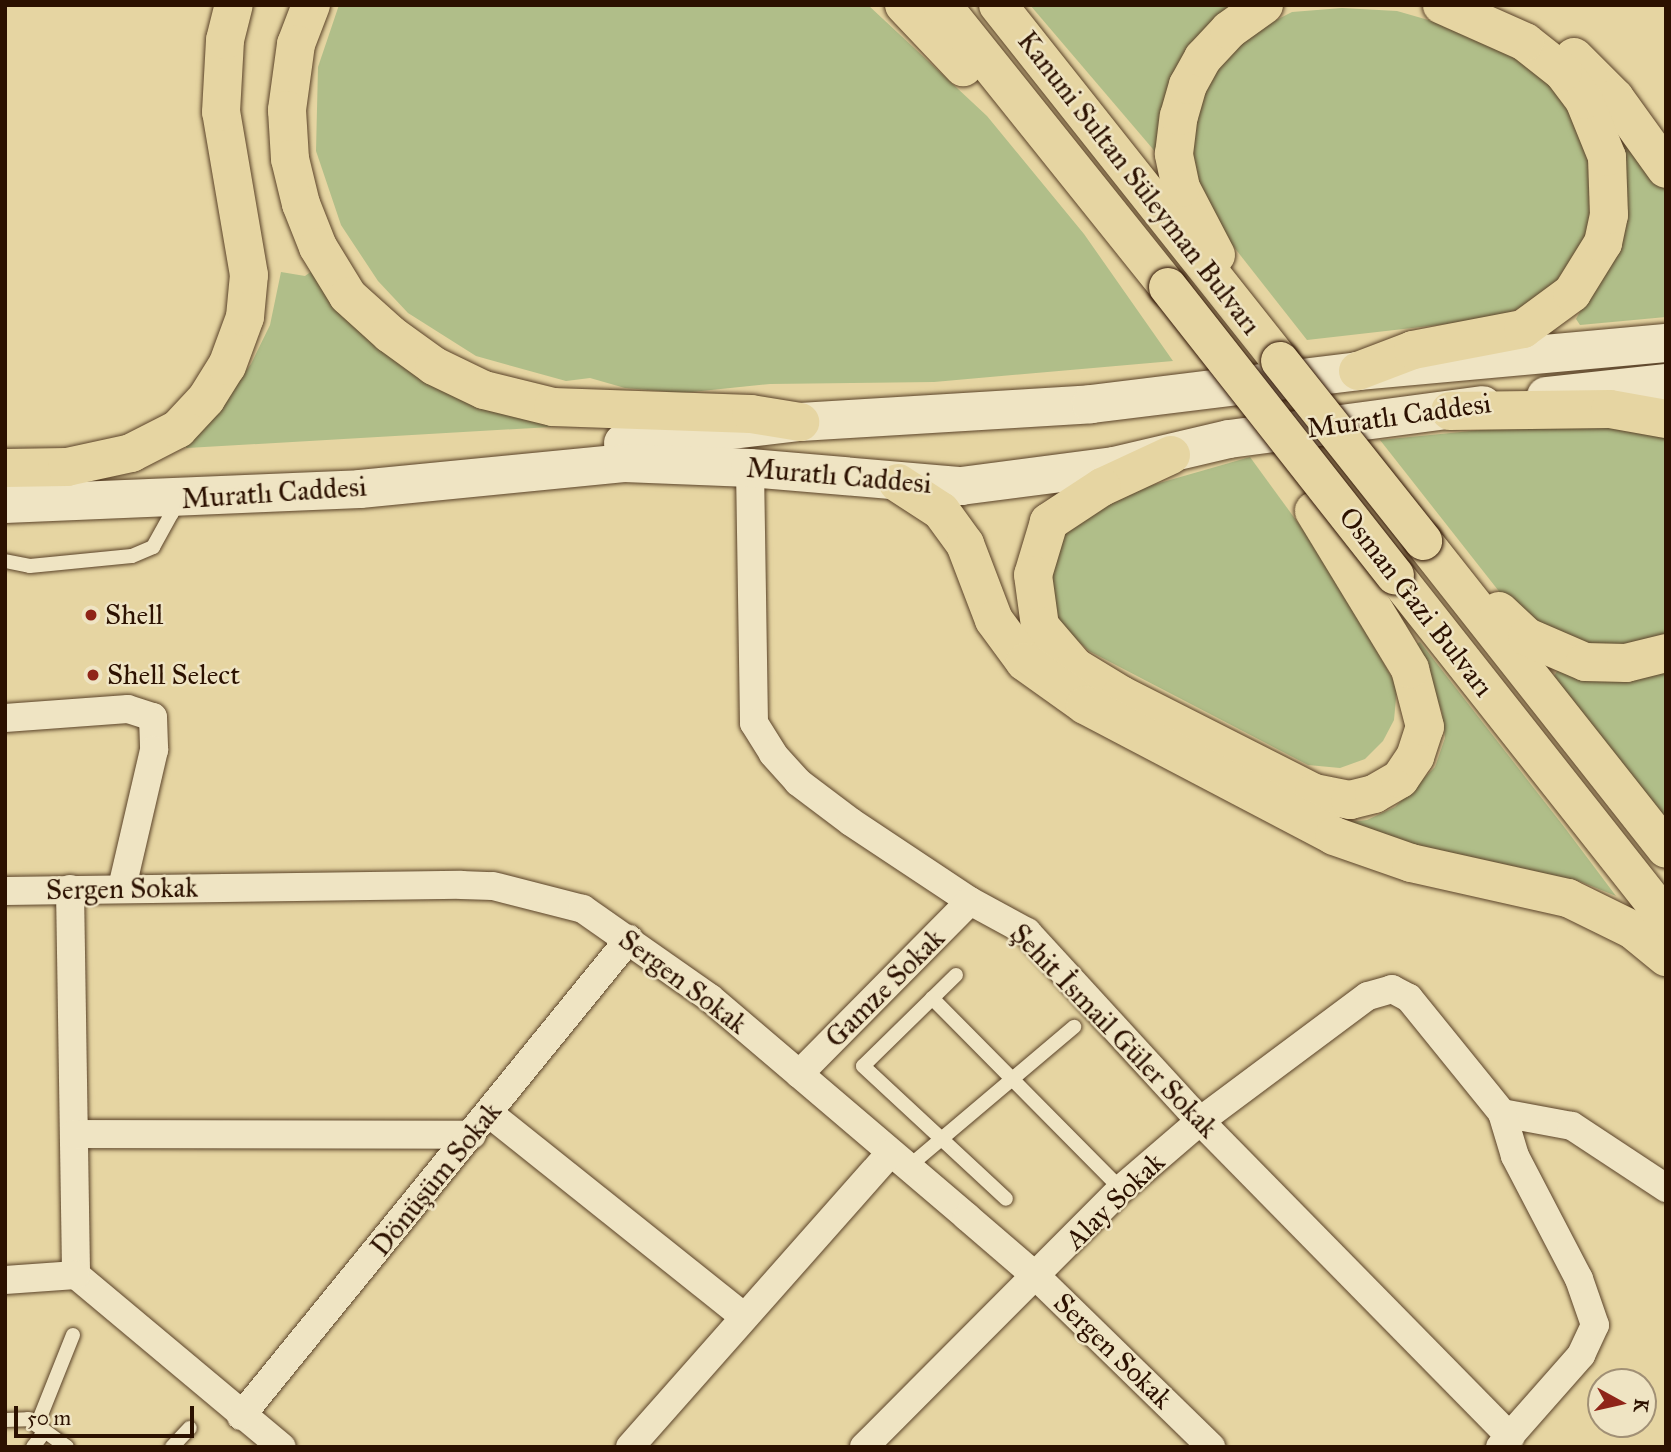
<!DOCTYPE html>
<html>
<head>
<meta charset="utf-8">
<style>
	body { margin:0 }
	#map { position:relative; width:1671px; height:1452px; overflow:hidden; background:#e6d5a2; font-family:"IM FELL Great Primer",serif }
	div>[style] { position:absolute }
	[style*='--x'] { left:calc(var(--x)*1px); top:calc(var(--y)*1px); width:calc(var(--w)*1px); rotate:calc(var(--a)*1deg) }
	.green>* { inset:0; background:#b0be89 }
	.roads { filter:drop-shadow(0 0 2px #5a4228) drop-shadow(0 0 2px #5a4228) }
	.lane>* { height:14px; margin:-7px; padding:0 7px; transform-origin:7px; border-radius:7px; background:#efe4c3 }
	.street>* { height:28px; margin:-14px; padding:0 14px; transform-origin:14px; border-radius:14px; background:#efe4c3 }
	.secondary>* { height:38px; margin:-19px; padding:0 19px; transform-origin:19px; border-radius:19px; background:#efe4c3 }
	.highway>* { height:38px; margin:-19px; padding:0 19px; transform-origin:19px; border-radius:19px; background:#e6d5a2 }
	.bridges { filter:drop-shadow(0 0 2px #2c1100) drop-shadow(0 0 2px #2c1100) }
	.highway-bridge>* { height:38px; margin:-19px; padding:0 19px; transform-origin:19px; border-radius:19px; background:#e6d5a2 }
	.dots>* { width:19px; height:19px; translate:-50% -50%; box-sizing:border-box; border:4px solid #efe4c3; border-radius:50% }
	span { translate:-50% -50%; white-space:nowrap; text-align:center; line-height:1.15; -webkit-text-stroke:5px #efe4c3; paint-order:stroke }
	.street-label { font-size:28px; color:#2c1100 }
	.poi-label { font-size:28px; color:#2c1100 }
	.left { translate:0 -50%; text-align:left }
	.frame { position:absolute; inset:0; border:7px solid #2c1100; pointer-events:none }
	.north { position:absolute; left:1587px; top:1368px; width:70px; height:70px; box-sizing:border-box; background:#efe4c3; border:2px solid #a19075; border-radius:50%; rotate:98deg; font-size:19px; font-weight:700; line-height:28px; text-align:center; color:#2c1100 }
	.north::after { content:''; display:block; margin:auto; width:24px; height:32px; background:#8f2418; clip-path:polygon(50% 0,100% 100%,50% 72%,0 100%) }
	.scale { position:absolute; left:14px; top:1406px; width:180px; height:32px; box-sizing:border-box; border:4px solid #2c1100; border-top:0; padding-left:9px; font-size:21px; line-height:24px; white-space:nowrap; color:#2c1100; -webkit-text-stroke:5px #efe4c3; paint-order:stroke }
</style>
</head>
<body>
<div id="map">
	<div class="green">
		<div style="clip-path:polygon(339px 5px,868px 5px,987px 116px,1084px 234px,1173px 361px,934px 382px,770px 384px,682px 393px,625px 388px,590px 378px,566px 381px,476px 356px,408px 313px,378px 281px,341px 225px,316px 151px,318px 67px)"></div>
		<div style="clip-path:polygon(1030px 5px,1230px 5px,1231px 6px,1158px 155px)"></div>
		<div style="clip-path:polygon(1342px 8px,1397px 11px,1456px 28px,1538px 69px,1568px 102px,1589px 144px,1590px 225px,1576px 267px,1533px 304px,1491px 319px,1307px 340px,1204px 209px,1189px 149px,1212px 69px,1243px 37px,1292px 12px)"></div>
		<div style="clip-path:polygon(1595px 99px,1634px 143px,1666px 192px,1666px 317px,1580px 325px,1576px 319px,1593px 288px)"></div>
		<div style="clip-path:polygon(316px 268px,364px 329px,548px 414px,551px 427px,187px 448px,179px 442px,215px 412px,251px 364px,270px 325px,281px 272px,305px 276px)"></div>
		<div style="clip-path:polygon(1570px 421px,1666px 431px,1666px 636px,1621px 651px,1560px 638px,1505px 599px,1380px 440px)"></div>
		<div style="clip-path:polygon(1250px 457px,1328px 564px,1397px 687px,1394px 720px,1383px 741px,1365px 759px,1340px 768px,1308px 765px,1089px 651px,1062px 626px,1049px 596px,1055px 541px,1076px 520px,1149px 486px)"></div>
		<div style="clip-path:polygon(1420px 642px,1565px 828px,1616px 896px,1579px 881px,1327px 825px,1367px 820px,1395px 807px,1435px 767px,1445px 738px,1442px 712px,1415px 645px)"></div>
		<div style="clip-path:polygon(1666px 665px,1666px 818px,1554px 676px,1559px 668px)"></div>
	</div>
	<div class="roads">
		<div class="lane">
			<div style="--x:5;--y:561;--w:25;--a:11"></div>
			<div style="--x:30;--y:566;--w:102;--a:-5.6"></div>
			<div style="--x:132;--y:556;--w:23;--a:-23"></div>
			<div style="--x:153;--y:547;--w:39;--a:-61"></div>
			<div style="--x:172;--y:513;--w:13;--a:-81"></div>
			<div style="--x:956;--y:975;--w:130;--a:135.6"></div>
			<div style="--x:863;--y:1066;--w:195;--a:42.9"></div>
			<div style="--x:932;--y:998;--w:269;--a:45.3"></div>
			<div style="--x:907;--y:1168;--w:219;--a:-40.2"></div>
			<div style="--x:5;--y:1420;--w:23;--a:-2"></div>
			<div style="--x:28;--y:1419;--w:48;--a:35.7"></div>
			<div style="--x:37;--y:1425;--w:97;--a:-68.2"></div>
			<div style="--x:33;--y:1447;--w:20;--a:-53"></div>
			<div style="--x:172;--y:1447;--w:26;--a:-47"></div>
		</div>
		<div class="street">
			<div style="--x:750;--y:468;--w:255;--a:89.1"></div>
			<div style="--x:754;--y:723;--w:36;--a:58"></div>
			<div style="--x:773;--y:754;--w:38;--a:48"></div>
			<div style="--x:798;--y:782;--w:66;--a:37"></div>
			<div style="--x:851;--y:822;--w:143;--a:33.6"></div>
			<div style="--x:970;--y:901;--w:65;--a:28.5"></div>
			<div style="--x:1027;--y:932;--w:256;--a:47.5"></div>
			<div style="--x:1200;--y:1121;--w:443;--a:45.5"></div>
			<div style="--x:5;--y:718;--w:123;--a:-4.2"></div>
			<div style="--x:128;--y:709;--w:26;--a:18"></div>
			<div style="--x:153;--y:717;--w:33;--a:88"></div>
			<div style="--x:154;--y:750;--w:142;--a:103.1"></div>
			<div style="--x:70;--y:889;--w:386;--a:89.1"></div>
			<div style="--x:76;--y:1275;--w:268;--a:39.9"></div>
			<div style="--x:5;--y:891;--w:456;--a:-0.8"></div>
			<div style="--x:461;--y:885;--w:32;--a:2"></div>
			<div style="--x:493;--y:886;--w:93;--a:14.3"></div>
			<div style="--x:583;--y:909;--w:155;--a:35"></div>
			<div style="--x:710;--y:998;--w:338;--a:40.4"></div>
			<div style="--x:967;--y:1217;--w:94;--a:40.7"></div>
			<div style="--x:1038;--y:1278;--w:242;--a:44.3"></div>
			<div style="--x:799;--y:1074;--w:243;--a:-45.3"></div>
			<div style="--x:490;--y:1114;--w:325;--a:38.6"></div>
			<div style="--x:74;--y:1134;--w:398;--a:0.1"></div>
			<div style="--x:5;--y:1280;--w:71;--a:-4"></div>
			<div style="--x:241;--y:1416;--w:615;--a:-50.87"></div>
			<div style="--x:630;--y:1447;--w:392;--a:-48.5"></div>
			<div style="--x:864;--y:1447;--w:364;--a:-45.1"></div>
			<div style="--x:1121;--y:1189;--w:104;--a:-40.7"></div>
			<div style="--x:1200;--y:1121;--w:209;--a:-36.7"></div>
			<div style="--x:1368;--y:996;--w:25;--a:-16"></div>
			<div style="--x:1392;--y:989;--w:19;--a:28"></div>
			<div style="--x:1409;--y:998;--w:148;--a:51"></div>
			<div style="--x:1502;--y:1113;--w:71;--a:10.5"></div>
			<div style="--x:1572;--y:1126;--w:113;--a:33.4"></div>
			<div style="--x:1500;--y:1447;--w:123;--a:-48.6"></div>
			<div style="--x:1581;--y:1355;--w:33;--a:-65"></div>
			<div style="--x:1595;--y:1325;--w:49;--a:-109.2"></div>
			<div style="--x:1579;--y:1279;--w:139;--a:-117.5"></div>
			<div style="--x:1515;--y:1156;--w:45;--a:-106.8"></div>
		</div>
		<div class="secondary">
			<div style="--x:1546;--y:396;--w:121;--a:-6.2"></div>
			<div style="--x:623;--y:443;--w:178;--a:-6.8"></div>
			<div style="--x:800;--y:422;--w:292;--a:-3.5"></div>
			<div style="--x:1091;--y:404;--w:269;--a:-7"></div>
			<div style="--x:1358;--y:371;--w:309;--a:-5.2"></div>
			<div style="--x:5;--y:504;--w:355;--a:-2.4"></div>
			<div style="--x:360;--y:489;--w:265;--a:-5.6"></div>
			<div style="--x:624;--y:463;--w:126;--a:2.3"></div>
			<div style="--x:750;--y:468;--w:212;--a:4.9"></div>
			<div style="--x:961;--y:486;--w:154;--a:-7.4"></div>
			<div style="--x:1114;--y:466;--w:118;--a:-13.2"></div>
			<div style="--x:1229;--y:439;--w:256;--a:-7.6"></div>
		</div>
		<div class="highway">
			<div style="--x:311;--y:5;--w:42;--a:111"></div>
			<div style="--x:296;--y:44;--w:67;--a:97.8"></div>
			<div style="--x:287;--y:110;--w:49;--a:86.5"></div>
			<div style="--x:290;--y:159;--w:46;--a:76.3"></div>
			<div style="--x:301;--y:204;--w:46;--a:68.4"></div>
			<div style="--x:318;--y:247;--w:57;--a:58.5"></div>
			<div style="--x:348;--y:296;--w:57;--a:42.1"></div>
			<div style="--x:390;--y:334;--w:54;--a:36"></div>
			<div style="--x:434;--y:366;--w:55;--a:25.6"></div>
			<div style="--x:484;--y:390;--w:71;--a:13.8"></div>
			<div style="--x:553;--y:407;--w:198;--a:2"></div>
			<div style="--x:751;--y:414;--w:50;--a:9.3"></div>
			<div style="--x:904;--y:5;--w:86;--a:46.4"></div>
			<div style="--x:942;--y:5;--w:361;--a:51.3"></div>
			<div style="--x:998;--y:5;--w:454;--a:51.6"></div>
			<div style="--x:1574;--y:57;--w:58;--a:45"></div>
			<div style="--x:1615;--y:98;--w:87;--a:54.3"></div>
			<div style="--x:1216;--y:255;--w:76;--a:-117.6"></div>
			<div style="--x:1181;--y:188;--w:35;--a:-102"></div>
			<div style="--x:1174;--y:154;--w:38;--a:-83"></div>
			<div style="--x:1179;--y:116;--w:32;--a:-74"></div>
			<div style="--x:1188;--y:85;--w:31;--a:-61"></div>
			<div style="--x:1203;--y:58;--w:38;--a:-47"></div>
			<div style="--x:1229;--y:30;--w:43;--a:-35.5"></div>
			<div style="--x:1358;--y:371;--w:59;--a:-20.9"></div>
			<div style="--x:1413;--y:350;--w:112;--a:-10.8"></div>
			<div style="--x:1523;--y:329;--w:61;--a:-36.3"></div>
			<div style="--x:1572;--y:293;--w:59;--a:-58.2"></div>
			<div style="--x:1603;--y:243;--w:29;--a:-78"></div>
			<div style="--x:1609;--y:215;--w:58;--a:-92"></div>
			<div style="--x:1607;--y:157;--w:61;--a:-112"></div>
			<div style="--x:1584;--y:100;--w:35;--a:-127"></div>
			<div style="--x:1563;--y:72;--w:48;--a:-141.7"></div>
			<div style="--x:1525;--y:42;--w:91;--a:-156"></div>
			<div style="--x:1450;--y:411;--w:160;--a:-0.7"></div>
			<div style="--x:1610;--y:409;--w:57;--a:10.1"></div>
			<div style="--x:1171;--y:455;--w:76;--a:155.1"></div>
			<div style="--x:1102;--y:487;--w:64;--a:146.6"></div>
			<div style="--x:1049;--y:522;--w:55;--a:106.8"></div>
			<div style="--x:1033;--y:575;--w:51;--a:82.2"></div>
			<div style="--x:1040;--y:626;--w:54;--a:49.5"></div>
			<div style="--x:1075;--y:667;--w:54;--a:31.3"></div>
			<div style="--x:1121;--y:695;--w:216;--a:26.9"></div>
			<div style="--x:1314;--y:793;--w:37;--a:11"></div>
			<div style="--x:1350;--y:800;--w:25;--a:-14"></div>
			<div style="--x:1374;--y:794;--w:30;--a:-30"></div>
			<div style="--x:1400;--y:779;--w:27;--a:-56"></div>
			<div style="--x:1415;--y:757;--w:32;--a:-72"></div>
			<div style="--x:1425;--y:727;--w:60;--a:-104.5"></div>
			<div style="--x:1410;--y:669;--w:185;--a:-121.3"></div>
			<div style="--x:5;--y:468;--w:62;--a:-0.9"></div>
			<div style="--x:67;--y:467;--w:66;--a:-12.3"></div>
			<div style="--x:131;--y:453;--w:53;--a:-27.1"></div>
			<div style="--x:178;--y:429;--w:41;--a:-47"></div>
			<div style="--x:206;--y:399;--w:39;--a:-58"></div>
			<div style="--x:227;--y:366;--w:52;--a:-69.8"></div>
			<div style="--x:245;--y:317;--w:42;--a:-84.6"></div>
			<div style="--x:249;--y:275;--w:165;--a:-99.7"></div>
			<div style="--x:221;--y:112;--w:72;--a:-86.8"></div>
			<div style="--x:225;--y:40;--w:36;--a:-76"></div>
			<div style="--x:898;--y:483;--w:51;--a:33.1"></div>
			<div style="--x:941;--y:511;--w:41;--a:54"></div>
			<div style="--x:965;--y:544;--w:81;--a:69.1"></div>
			<div style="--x:994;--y:620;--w:52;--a:53.6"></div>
			<div style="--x:1025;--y:662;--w:74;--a:35.6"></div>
			<div style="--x:1085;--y:705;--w:281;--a:27.7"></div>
			<div style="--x:1334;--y:836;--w:82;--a:19.3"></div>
			<div style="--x:1411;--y:863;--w:161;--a:12.6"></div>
			<div style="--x:1568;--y:898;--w:72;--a:26.2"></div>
			<div style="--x:1633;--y:930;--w:43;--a:39.3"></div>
			<div style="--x:1423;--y:541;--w:392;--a:51.7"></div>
			<div style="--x:1395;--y:575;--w:437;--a:51.7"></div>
			<div style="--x:1499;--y:611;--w:38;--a:43"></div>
			<div style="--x:1527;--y:637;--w:63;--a:23.3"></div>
			<div style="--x:1585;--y:662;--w:41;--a:1.4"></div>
			<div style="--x:1626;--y:663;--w:41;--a:-14"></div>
		</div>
	</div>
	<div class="bridges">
		<div class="highway-bridge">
			<div style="--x:1168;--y:287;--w:367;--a:51.8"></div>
			<div style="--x:1280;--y:361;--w:230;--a:51.5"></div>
		</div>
	</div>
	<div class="dots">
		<div style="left:91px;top:615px;background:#8f2418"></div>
		<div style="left:93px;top:675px;background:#8f2418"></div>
	</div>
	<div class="street-label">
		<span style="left:1139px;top:183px;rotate:52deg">Kanuni Sultan Süleyman Bulvarı</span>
		<span style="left:1399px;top:416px;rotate:-8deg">Muratlı Caddesi</span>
		<span style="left:839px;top:476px;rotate:5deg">Muratlı Caddesi</span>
		<span style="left:274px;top:493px;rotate:-4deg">Muratlı Caddesi</span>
		<span style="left:1416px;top:602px;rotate:52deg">Osman Gazi Bulvarı</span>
		<span style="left:122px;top:889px;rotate:-1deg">Sergen Sokak</span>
		<span style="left:683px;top:982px;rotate:37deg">Sergen Sokak</span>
		<span style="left:885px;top:988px;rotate:-45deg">Gamze Sokak</span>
		<span style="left:1114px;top:1031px;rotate:46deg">Şehit İsmail Güler Sokak</span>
		<span style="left:436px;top:1179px;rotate:-51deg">Dönüşüm Sokak</span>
		<span style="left:1115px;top:1201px;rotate:-44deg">Alay Sokak</span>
		<span style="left:1113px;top:1351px;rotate:44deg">Sergen Sokak</span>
	</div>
	<div class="poi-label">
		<span class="left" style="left:105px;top:615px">Shell</span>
		<span class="left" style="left:107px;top:675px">Shell Select</span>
	</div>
	<div class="frame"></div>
	<div class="north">K</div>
	<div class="scale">50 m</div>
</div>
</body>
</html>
